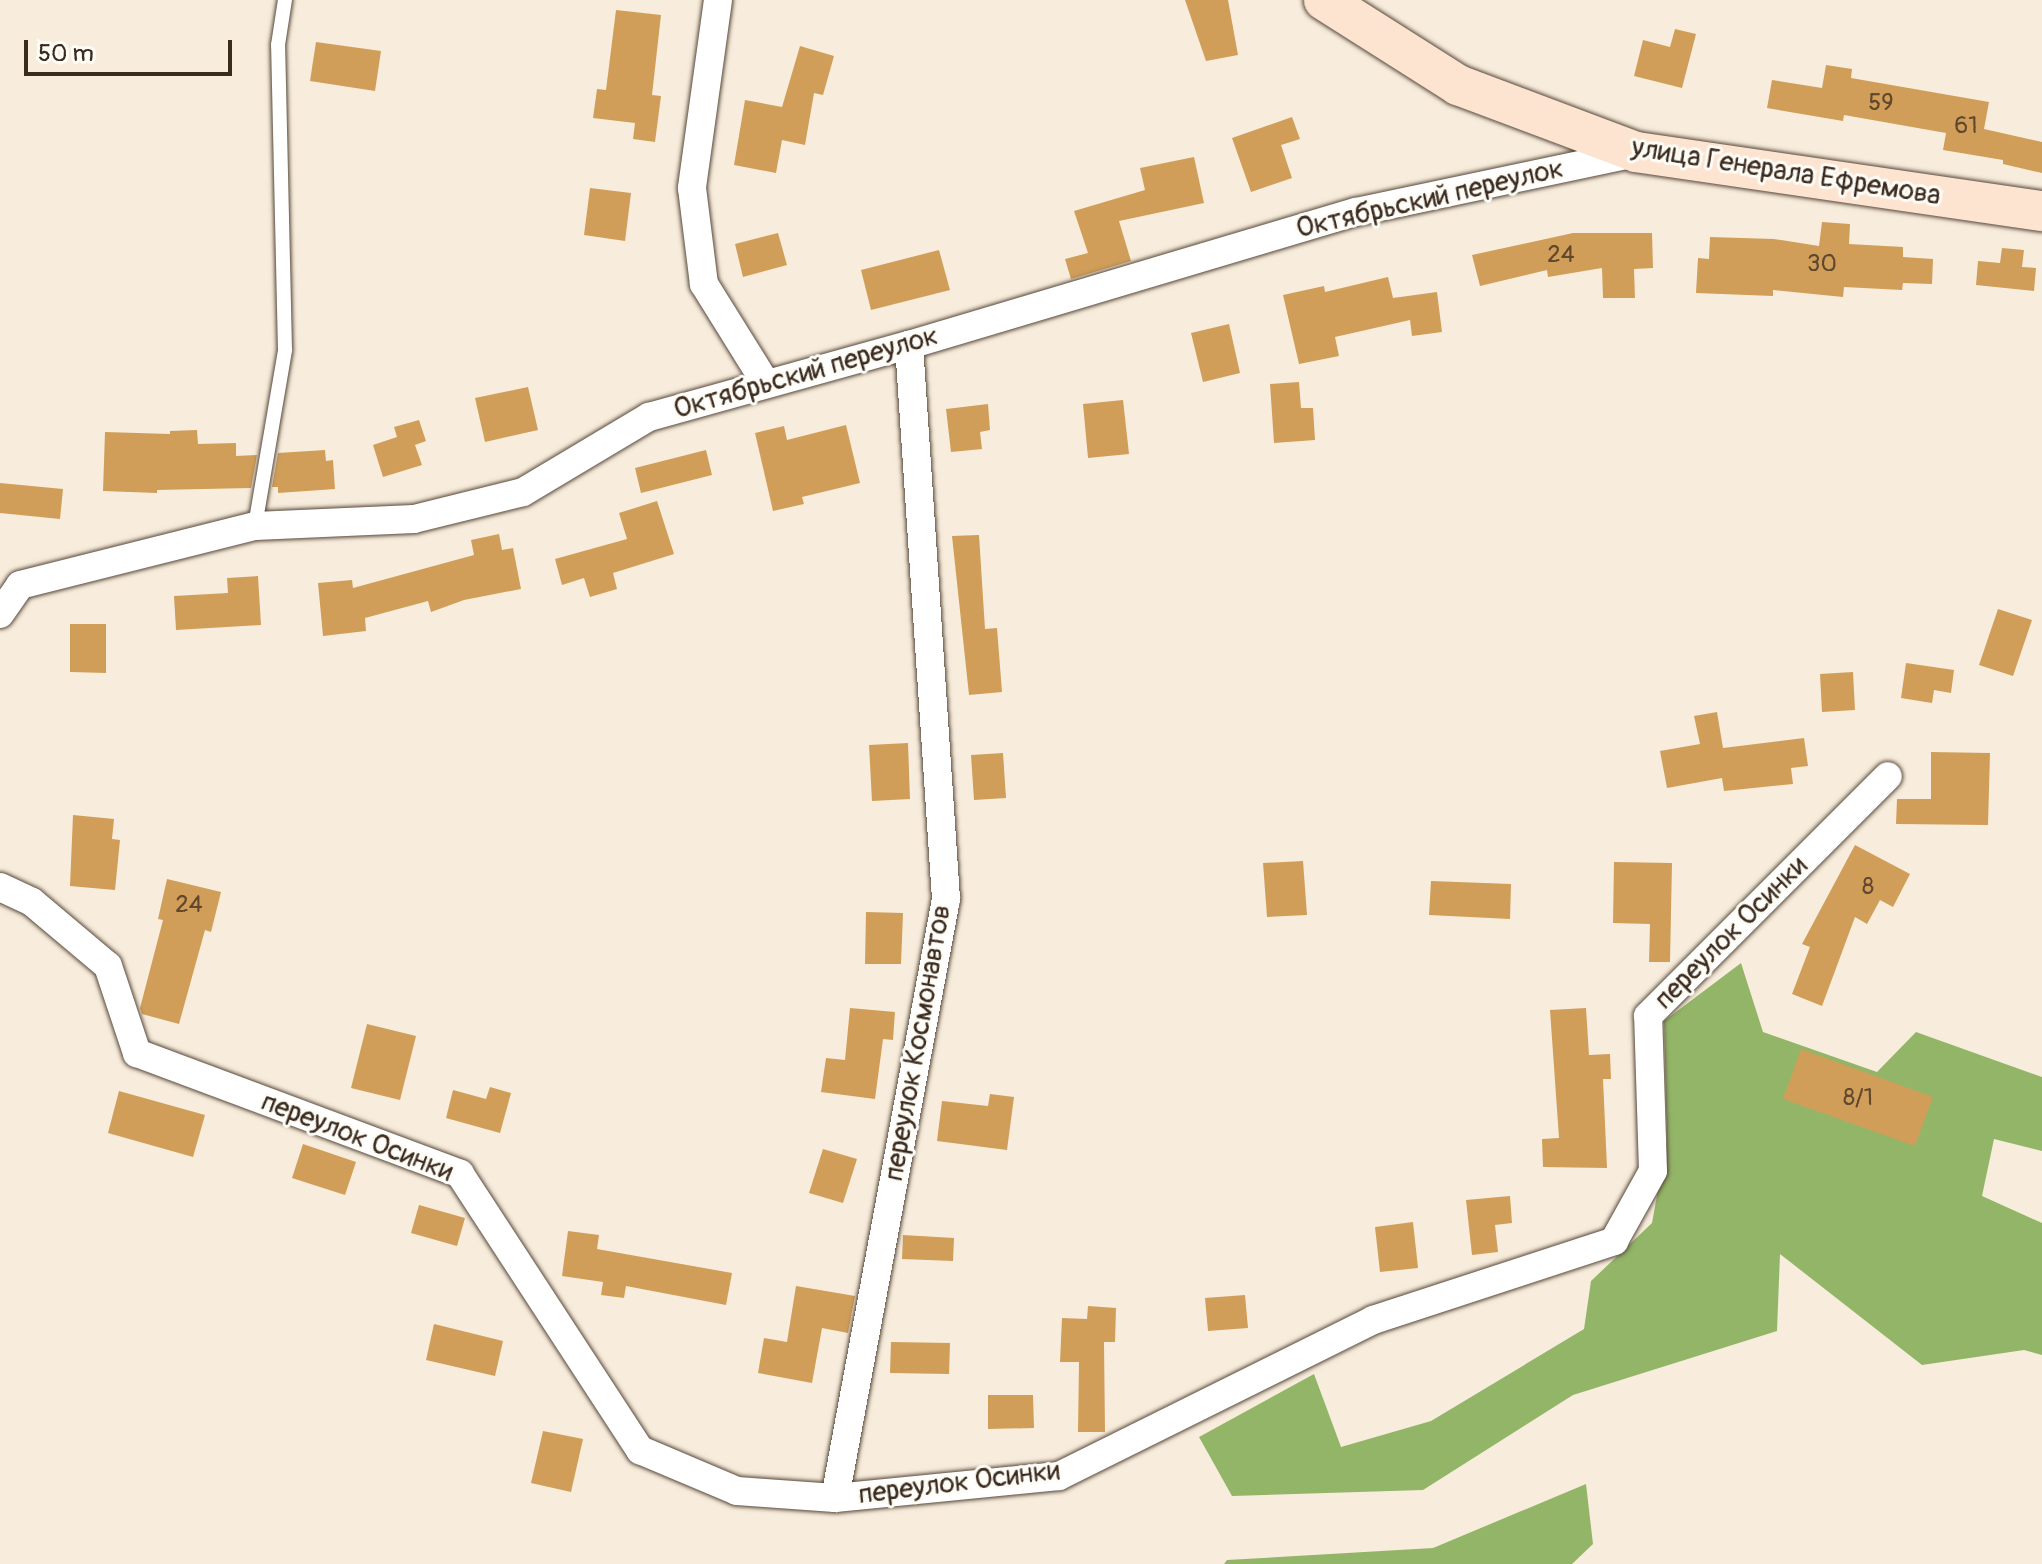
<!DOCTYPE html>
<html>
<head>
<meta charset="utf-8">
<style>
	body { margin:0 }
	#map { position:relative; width:2042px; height:1564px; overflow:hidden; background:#f8eddc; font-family:Pangolin,sans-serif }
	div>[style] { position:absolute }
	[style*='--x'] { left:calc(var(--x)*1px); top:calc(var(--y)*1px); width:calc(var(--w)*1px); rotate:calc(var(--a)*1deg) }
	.forest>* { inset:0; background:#93b568 }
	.building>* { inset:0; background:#d09e59 }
	.roads { filter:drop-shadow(0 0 2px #57473a) drop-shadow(0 0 2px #57473a) }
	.lane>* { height:14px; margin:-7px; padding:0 7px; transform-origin:7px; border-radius:7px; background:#fff }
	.street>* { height:28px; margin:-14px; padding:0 14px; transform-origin:14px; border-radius:14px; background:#fff }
	.secondary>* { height:40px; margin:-20px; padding:0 20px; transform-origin:20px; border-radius:20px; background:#fde4d1 }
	span { translate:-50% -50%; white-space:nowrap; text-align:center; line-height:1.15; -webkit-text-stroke:6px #fdfcf7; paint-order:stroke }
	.number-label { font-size:24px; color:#60472d }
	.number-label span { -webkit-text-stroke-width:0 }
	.street-label { font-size:28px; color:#3b2a1e }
	.scale { position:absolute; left:24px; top:40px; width:208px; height:36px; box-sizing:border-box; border:4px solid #3b2a1e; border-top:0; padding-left:10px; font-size:24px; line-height:28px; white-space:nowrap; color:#3b2a1e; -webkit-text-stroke:6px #fdfcf7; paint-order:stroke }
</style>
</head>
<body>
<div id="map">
	<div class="forest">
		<div style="clip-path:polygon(1741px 963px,1763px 1032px,1877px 1072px,1916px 1032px,2042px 1077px,2042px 1151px,1994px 1139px,1982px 1196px,2042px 1223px,2042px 1355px,2024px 1350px,1922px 1365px,1780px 1254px,1777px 1331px,1573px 1395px,1423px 1490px,1232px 1496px,1199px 1437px,1314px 1374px,1341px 1447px,1431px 1421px,1584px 1329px,1591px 1281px,1652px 1223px,1667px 1140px,1664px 1021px)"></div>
		<div style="clip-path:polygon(1586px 1484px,1593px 1544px,1572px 1564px,1224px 1564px,1227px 1560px,1433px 1548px)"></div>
	</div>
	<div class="building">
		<div style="clip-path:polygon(1185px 0,1228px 0,1238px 55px,1206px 61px)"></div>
		<div style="clip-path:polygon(616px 10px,661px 15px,652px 95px,661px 96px,655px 142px,633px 139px,635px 123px,593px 118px,597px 89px,606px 90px)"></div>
		<div style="clip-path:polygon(1675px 29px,1696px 34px,1682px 88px,1634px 76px,1643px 40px,1670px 47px)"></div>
		<div style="clip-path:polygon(316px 42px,381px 51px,375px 91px,310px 81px)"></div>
		<div style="clip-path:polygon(800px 46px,834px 56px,823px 95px,814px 93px,805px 145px,782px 140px,776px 173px,734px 165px,745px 100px,782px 107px)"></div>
		<div style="clip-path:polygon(1826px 65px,1852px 69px,1851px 78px,1989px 102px,1984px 129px,2042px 142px,2042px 173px,2003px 164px,2003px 160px,1943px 150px,1946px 133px,1844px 115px,1843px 121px,1767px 108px,1772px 80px,1822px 88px)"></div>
		<div style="clip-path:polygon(1292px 117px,1300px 139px,1281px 145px,1292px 178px,1251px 192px,1232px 138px)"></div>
		<div style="clip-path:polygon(1194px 157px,1204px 203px,1119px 221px,1131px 261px,1071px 279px,1065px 259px,1088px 253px,1074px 211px,1145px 190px,1140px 168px)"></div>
		<div style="clip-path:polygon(590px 188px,631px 193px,625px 241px,584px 235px)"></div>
		<div style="clip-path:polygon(1822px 222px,1850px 224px,1849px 244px,1903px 247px,1903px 257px,1933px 259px,1932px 284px,1903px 283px,1902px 290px,1844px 287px,1843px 297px,1773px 290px,1773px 296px,1696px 293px,1698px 258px,1709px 259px,1710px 237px,1774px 239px,1819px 246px)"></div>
		<div style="clip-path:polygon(778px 233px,787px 265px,743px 277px,735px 244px)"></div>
		<div style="clip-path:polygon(1573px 233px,1652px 233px,1653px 268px,1634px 269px,1635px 298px,1603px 298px,1602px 268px,1548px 277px,1547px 270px,1480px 286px,1472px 255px)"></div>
		<div style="clip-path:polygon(2002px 248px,2024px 250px,2022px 267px,2036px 268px,2034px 291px,1976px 285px,1978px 261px,2000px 263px)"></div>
		<div style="clip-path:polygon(939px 250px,950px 290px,871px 310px,861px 270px)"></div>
		<div style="clip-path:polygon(1388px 277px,1393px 298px,1437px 292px,1442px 332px,1412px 336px,1410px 320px,1335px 337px,1339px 356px,1299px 364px,1283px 295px,1324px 286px,1325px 292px)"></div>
		<div style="clip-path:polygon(1229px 324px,1240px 373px,1203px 382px,1191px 333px)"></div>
		<div style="clip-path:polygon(1299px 382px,1301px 408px,1313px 408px,1315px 440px,1274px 443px,1270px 384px)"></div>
		<div style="clip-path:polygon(528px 387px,538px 430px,485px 442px,475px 398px)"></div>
		<div style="clip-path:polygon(1123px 400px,1129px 454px,1088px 458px,1083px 404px)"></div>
		<div style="clip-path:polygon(988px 404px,990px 430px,980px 432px,982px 449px,951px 452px,946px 409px)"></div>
		<div style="clip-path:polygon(419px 420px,426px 441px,415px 445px,422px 465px,383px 477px,373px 445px,397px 437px,394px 427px)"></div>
		<div style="clip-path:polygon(846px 425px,860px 483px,802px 497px,804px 504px,773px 511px,755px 433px,784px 426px,787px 440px)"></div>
		<div style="clip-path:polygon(197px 430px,198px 444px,236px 443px,236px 456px,257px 455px,251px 488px,157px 490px,157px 493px,103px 491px,105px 432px,170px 434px,170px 431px)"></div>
		<div style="clip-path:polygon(325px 450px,326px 461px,333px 460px,335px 489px,278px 493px,278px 487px,272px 487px,278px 453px)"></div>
		<div style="clip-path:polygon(706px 450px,712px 475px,641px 493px,635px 468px)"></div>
		<div style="clip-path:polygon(0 483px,63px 489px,60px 519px,0 513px)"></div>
		<div style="clip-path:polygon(657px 501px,674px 554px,613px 573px,617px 589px,590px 597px,584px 578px,562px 585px,555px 559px,627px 539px,619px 513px)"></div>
		<div style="clip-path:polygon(499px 534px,502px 550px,513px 548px,521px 589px,464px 600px,431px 612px,428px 601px,365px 618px,366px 631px,323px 636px,318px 583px,352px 580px,353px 588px,474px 555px,471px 540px)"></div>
		<div style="clip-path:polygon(979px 535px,985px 629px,997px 628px,1002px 692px,969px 695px,952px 536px)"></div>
		<div style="clip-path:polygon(258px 576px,261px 625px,176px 630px,174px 596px,228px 593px,227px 578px)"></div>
		<div style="clip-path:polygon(1998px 609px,2032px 620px,2013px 676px,1979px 665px)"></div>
		<div style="clip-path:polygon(70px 624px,106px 624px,106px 673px,70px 672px)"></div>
		<div style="clip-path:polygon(1906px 663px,1954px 670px,1951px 693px,1934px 690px,1932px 703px,1901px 698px)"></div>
		<div style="clip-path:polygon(1853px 672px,1855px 710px,1822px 712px,1820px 674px)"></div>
		<div style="clip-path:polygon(1717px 712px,1723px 748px,1804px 738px,1808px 766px,1791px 768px,1793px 784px,1724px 791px,1722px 778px,1667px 788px,1660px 751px,1700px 744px,1694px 716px)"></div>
		<div style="clip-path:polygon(908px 743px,910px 799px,872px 801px,869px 745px)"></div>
		<div style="clip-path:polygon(1931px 752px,1990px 753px,1988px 825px,1896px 824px,1897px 799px,1931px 799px)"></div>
		<div style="clip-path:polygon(1003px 753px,1006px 798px,974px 800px,971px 755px)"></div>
		<div style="clip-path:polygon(73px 815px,114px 819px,112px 839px,120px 840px,115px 890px,70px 886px)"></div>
		<div style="clip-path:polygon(1855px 845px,1910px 874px,1893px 907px,1880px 900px,1867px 924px,1855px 917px,1822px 1006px,1792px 994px,1810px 947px,1802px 944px)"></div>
		<div style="clip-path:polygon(1303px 861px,1307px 915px,1267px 917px,1263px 863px)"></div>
		<div style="clip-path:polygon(1614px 862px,1672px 863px,1670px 962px,1649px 962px,1650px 924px,1613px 923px)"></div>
		<div style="clip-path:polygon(167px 879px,221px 892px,211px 932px,205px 930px,179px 1024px,142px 1014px,140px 1008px,163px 920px,158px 919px)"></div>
		<div style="clip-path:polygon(1431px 881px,1511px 884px,1510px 919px,1429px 915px)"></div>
		<div style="clip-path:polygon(866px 912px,903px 913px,901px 964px,865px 964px)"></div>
		<div style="clip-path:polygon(850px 1008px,895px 1012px,893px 1040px,883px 1039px,875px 1099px,821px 1092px,826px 1058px,845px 1060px)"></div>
		<div style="clip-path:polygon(1586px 1008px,1589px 1055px,1610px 1054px,1611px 1079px,1603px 1079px,1607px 1168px,1543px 1167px,1542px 1139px,1559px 1138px,1550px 1010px)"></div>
		<div style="clip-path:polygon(367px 1024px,416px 1036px,400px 1100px,351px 1088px)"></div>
		<div style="clip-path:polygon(1801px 1049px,1933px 1097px,1915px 1146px,1783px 1099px)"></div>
		<div style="clip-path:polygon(490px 1087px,511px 1093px,500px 1133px,446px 1118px,453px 1090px,486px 1099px)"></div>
		<div style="clip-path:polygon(119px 1091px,205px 1115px,193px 1157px,108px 1133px)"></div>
		<div style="clip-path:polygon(990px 1094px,1014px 1097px,1007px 1150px,937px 1141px,942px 1101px,988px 1106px)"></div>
		<div style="clip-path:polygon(303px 1144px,356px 1162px,345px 1195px,292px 1178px)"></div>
		<div style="clip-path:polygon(823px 1149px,857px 1159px,843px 1203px,809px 1193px)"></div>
		<div style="clip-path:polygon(1510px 1196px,1512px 1223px,1495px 1225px,1498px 1252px,1472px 1255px,1466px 1200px)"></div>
		<div style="clip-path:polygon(419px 1205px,465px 1218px,457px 1246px,411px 1233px)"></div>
		<div style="clip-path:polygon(1413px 1222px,1418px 1268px,1380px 1272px,1375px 1227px)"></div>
		<div style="clip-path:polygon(568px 1231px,599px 1235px,597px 1249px,732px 1273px,726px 1305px,626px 1286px,624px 1298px,601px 1295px,603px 1282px,562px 1276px)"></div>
		<div style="clip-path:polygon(903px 1235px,954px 1238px,953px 1261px,902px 1259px)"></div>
		<div style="clip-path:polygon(796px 1286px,855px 1296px,848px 1333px,822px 1328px,812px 1383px,758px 1373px,764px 1338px,787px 1342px)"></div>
		<div style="clip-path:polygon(1245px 1295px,1248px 1328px,1208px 1331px,1205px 1298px)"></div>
		<div style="clip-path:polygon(1088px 1306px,1116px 1308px,1115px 1342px,1104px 1342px,1105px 1432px,1078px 1432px,1079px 1362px,1060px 1362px,1062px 1318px,1087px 1319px)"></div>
		<div style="clip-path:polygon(434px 1324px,503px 1341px,495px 1376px,426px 1360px)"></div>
		<div style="clip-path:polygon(891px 1342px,950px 1343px,949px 1374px,890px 1373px)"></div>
		<div style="clip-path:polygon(988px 1395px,1033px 1395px,1034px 1428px,988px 1429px)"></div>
		<div style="clip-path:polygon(543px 1431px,583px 1439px,571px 1492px,531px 1483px)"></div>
	</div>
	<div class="roads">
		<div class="lane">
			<div style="--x:255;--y:526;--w:179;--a:-80.3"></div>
			<div style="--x:285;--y:350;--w:305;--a:-91.3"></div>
			<div style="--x:278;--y:45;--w:46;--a:-81.2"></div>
		</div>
		<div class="street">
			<div style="--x:718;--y:0;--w:190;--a:97.9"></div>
			<div style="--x:692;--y:188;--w:97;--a:82.9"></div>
			<div style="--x:704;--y:284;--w:115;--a:58.1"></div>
			<div style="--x:0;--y:614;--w:35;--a:-55"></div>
			<div style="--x:20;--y:585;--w:242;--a:-14.1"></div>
			<div style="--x:255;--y:526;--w:159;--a:-2.5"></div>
			<div style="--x:414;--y:519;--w:112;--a:-13.9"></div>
			<div style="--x:523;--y:492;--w:147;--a:-30.8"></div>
			<div style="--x:649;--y:417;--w:270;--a:-15.5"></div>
			<div style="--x:909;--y:345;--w:466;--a:-16.6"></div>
			<div style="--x:1356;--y:212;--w:285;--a:-11.9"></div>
			<div style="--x:0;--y:887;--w:35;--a:25"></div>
			<div style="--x:32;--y:902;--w:99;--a:40.1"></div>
			<div style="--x:108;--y:966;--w:92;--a:71.6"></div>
			<div style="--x:137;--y:1053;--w:345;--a:20.5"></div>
			<div style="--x:460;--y:1174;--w:330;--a:56.9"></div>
			<div style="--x:640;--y:1450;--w:105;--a:22.9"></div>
			<div style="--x:737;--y:1491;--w:98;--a:4.1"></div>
			<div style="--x:835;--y:1498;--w:225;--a:-5.6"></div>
			<div style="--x:1059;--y:1476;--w:351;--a:-26.4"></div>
			<div style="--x:1373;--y:1320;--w:254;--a:-18.1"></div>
			<div style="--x:1614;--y:1241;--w:80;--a:-60.9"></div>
			<div style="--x:1653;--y:1171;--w:155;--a:-91.8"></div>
			<div style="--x:1648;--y:1016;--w:339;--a:-45"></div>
			<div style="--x:835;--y:1498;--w:609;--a:-79.5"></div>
			<div style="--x:946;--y:899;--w:555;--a:-93.82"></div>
		</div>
		<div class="secondary">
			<div style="--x:1324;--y:0;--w:159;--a:32.4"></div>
			<div style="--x:1458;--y:85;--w:190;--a:20.6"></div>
			<div style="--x:1636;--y:152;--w:410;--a:8.3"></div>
		</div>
	</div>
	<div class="number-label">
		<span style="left:1881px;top:103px">59</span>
		<span style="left:1966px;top:126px">61</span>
		<span style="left:1561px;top:255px">24</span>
		<span style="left:1822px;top:264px">30</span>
		<span style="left:1868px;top:887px">8</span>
		<span style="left:189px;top:905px">24</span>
		<span style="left:1858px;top:1098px">8/1</span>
	</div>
	<div class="street-label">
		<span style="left:1786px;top:172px;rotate:9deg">улица Генерала Ефремова</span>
		<span style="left:1430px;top:199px;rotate:-13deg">Октябрьский переулок</span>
		<span style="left:806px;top:373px;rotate:-16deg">Октябрьский переулок</span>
		<span style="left:1731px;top:933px;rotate:-45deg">переулок Осинки</span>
		<span style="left:918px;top:1043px;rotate:-80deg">переулок Космонавтов</span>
		<span style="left:357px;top:1137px;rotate:21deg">переулок Осинки</span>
		<span style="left:959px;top:1483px;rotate:-7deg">переулок Осинки</span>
	</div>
	<div class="scale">50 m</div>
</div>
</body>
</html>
